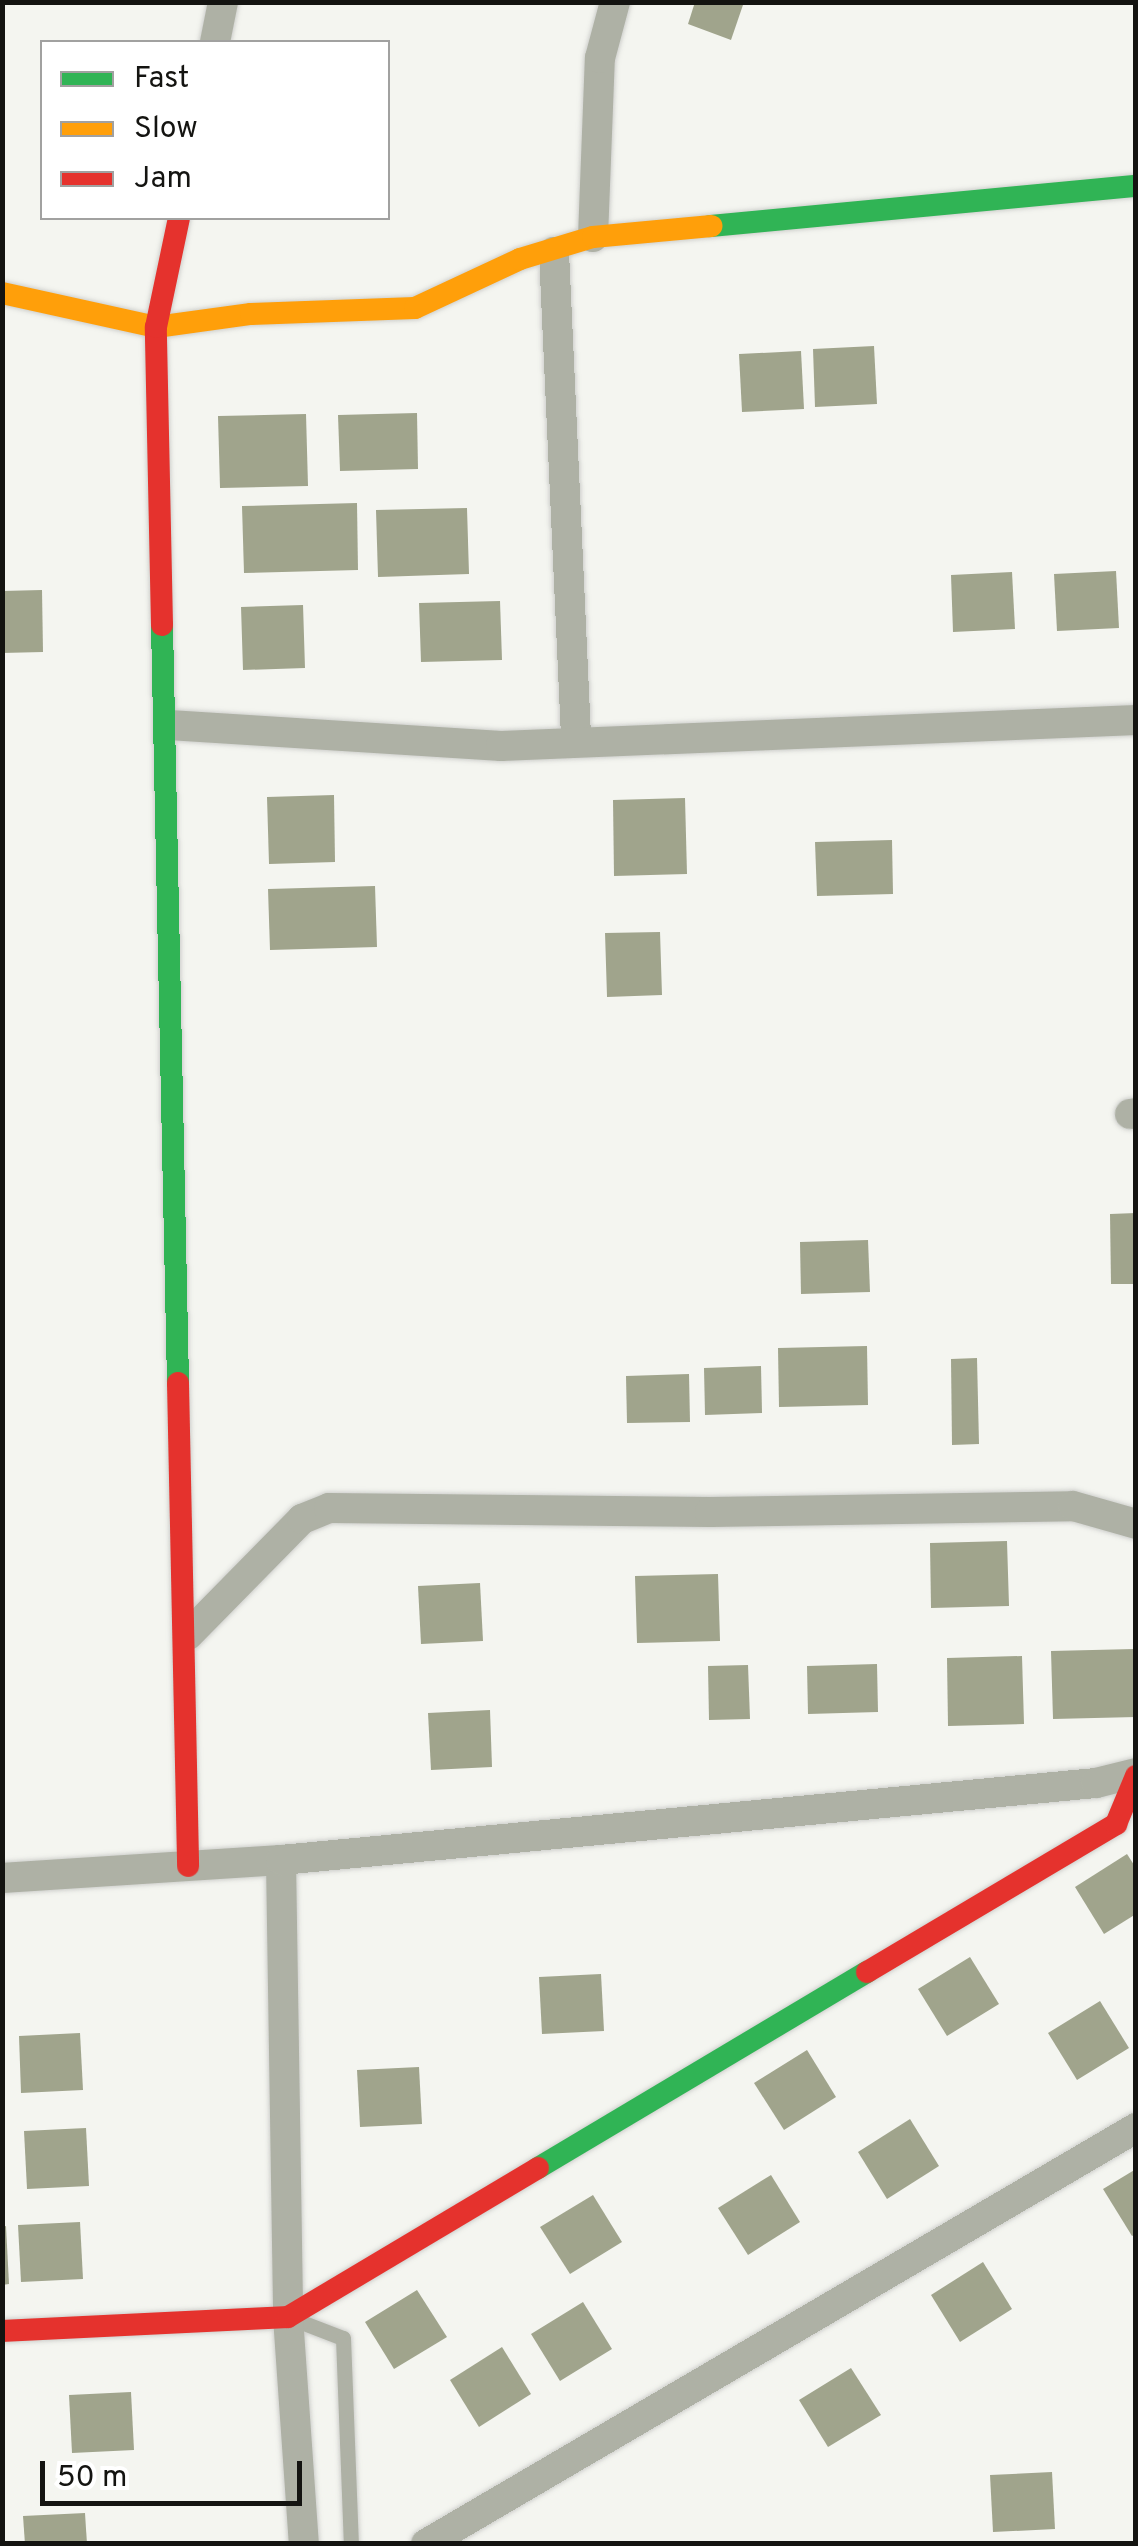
<!DOCTYPE html>
<html>
<head>
<meta charset="utf-8">
<style>
	body { margin:0 }
	#map { position:relative; width:1138px; height:2546px; overflow:hidden; background:#f4f5f0; font-family:Overpass,sans-serif }
	div>[style] { position:absolute }
	[style*='--x'] { left:calc(var(--x)*1px); top:calc(var(--y)*1px); width:calc(var(--w)*1px); rotate:calc(var(--a)*1deg) }
	.building>* { inset:0; background:#a0a48c }
	.roads { filter:drop-shadow(0 0 2px #cfd0cd) drop-shadow(0 0 2px #cfd0cd) }
	.lane>* { height:15px; margin:-7.5px; padding:0 7.5px; transform-origin:7.5px; border-radius:7.5px; background:#aeb1a5 }
	.street>* { height:30px; margin:-15px; padding:0 15px; transform-origin:15px; border-radius:15px; background:#aeb1a5 }
	.fast>* { height:22px; margin:-11px; padding:0 11px; transform-origin:11px; border-radius:11px; background:#30b455 }
	.slow>* { height:22px; margin:-11px; padding:0 11px; transform-origin:11px; border-radius:11px; background:#ff9f0a }
	.jam>* { height:22px; margin:-11px; padding:0 11px; transform-origin:11px; border-radius:11px; background:#e5322d }
	span { translate:-50% -50%; white-space:nowrap; text-align:center; line-height:1.15; -webkit-text-stroke:10px #fff; paint-order:stroke }
	.frame { position:absolute; inset:0; border:5px solid #141411; pointer-events:none }
	.legend { position:absolute; left:40px; top:40px; width:350px; height:180px; box-sizing:border-box; background:#fff; border:2px solid #a1a1a0; margin:0; padding:12px 18px; list-style:none; font-size:30px; color:#141411 }
	.legend li { display:flex; align-items:center; gap:20px; height:50px }
	.legend b { width:50px; border:2px solid #a1a1a0 }
	.scale { position:absolute; left:40px; top:2461px; width:262px; height:45px; box-sizing:border-box; border:5px solid #141411; border-top:0; padding-left:12px; font-size:30px; line-height:35px; white-space:nowrap; color:#141411; -webkit-text-stroke:8px #fff; paint-order:stroke }
</style>
</head>
<body>
<div id="map">
	<div class="building">
		<div style="clip-path:polygon(695px 2px,744px 2px,731px 40px,688px 24px)"></div>
		<div style="clip-path:polygon(874px 346px,877px 404px,815px 407px,813px 349px)"></div>
		<div style="clip-path:polygon(801px 351px,804px 409px,742px 412px,739px 354px)"></div>
		<div style="clip-path:polygon(417px 413px,418px 469px,340px 471px,338px 415px)"></div>
		<div style="clip-path:polygon(306px 414px,308px 486px,220px 488px,218px 416px)"></div>
		<div style="clip-path:polygon(357px 503px,358px 570px,244px 573px,242px 506px)"></div>
		<div style="clip-path:polygon(467px 508px,469px 574px,378px 577px,376px 510px)"></div>
		<div style="clip-path:polygon(1116px 571px,1119px 628px,1057px 631px,1054px 574px)"></div>
		<div style="clip-path:polygon(1012px 572px,1015px 629px,953px 632px,951px 575px)"></div>
		<div style="clip-path:polygon(42px 590px,43px 652px,2px 653px,2px 591px)"></div>
		<div style="clip-path:polygon(500px 601px,502px 660px,421px 662px,419px 603px)"></div>
		<div style="clip-path:polygon(303px 605px,305px 668px,243px 670px,241px 607px)"></div>
		<div style="clip-path:polygon(334px 795px,335px 862px,269px 864px,267px 797px)"></div>
		<div style="clip-path:polygon(685px 798px,687px 874px,614px 876px,613px 800px)"></div>
		<div style="clip-path:polygon(892px 840px,893px 894px,817px 896px,815px 842px)"></div>
		<div style="clip-path:polygon(375px 886px,377px 947px,270px 950px,268px 889px)"></div>
		<div style="clip-path:polygon(660px 932px,662px 995px,607px 997px,605px 933px)"></div>
		<div style="clip-path:polygon(1136px 1213px,1136px 1284px,1111px 1284px,1110px 1214px)"></div>
		<div style="clip-path:polygon(868px 1240px,870px 1292px,801px 1294px,800px 1242px)"></div>
		<div style="clip-path:polygon(867px 1346px,868px 1405px,779px 1407px,778px 1348px)"></div>
		<div style="clip-path:polygon(977px 1358px,979px 1444px,952px 1445px,951px 1359px)"></div>
		<div style="clip-path:polygon(761px 1366px,762px 1413px,705px 1415px,704px 1368px)"></div>
		<div style="clip-path:polygon(689px 1374px,690px 1422px,627px 1423px,626px 1376px)"></div>
		<div style="clip-path:polygon(1007px 1541px,1009px 1606px,931px 1608px,930px 1543px)"></div>
		<div style="clip-path:polygon(718px 1574px,720px 1641px,637px 1643px,635px 1576px)"></div>
		<div style="clip-path:polygon(480px 1583px,483px 1641px,421px 1644px,418px 1586px)"></div>
		<div style="clip-path:polygon(1134px 1649px,1136px 1717px,1053px 1719px,1051px 1651px)"></div>
		<div style="clip-path:polygon(1022px 1656px,1024px 1724px,948px 1726px,947px 1658px)"></div>
		<div style="clip-path:polygon(877px 1664px,878px 1712px,808px 1714px,807px 1666px)"></div>
		<div style="clip-path:polygon(748px 1665px,750px 1719px,709px 1720px,708px 1666px)"></div>
		<div style="clip-path:polygon(490px 1710px,492px 1767px,431px 1770px,428px 1713px)"></div>
		<div style="clip-path:polygon(1127px 1854px,1136px 1868px,1136px 1914px,1104px 1934px,1075px 1887px)"></div>
		<div style="clip-path:polygon(970px 1957px,999px 2004px,947px 2036px,918px 1989px)"></div>
		<div style="clip-path:polygon(601px 1974px,604px 2031px,542px 2034px,539px 1977px)"></div>
		<div style="clip-path:polygon(1100px 2001px,1129px 2048px,1077px 2080px,1048px 2033px)"></div>
		<div style="clip-path:polygon(80px 2033px,83px 2090px,21px 2093px,19px 2036px)"></div>
		<div style="clip-path:polygon(807px 2050px,836px 2097px,784px 2130px,754px 2083px)"></div>
		<div style="clip-path:polygon(419px 2067px,422px 2124px,360px 2127px,357px 2070px)"></div>
		<div style="clip-path:polygon(910px 2119px,939px 2166px,887px 2199px,858px 2152px)"></div>
		<div style="clip-path:polygon(86px 2128px,89px 2186px,27px 2189px,24px 2131px)"></div>
		<div style="clip-path:polygon(1136px 2169px,1136px 2234px,1132px 2236px,1103px 2189px)"></div>
		<div style="clip-path:polygon(771px 2175px,800px 2222px,748px 2255px,718px 2208px)"></div>
		<div style="clip-path:polygon(593px 2195px,622px 2242px,570px 2274px,540px 2227px)"></div>
		<div style="clip-path:polygon(80px 2222px,83px 2279px,21px 2282px,18px 2225px)"></div>
		<div style="clip-path:polygon(6px 2226px,9px 2284px,2px 2285px,2px 2227px)"></div>
		<div style="clip-path:polygon(983px 2262px,1012px 2309px,960px 2342px,931px 2295px)"></div>
		<div style="clip-path:polygon(417px 2290px,447px 2337px,394px 2369px,365px 2322px)"></div>
		<div style="clip-path:polygon(583px 2302px,612px 2349px,560px 2381px,531px 2334px)"></div>
		<div style="clip-path:polygon(502px 2347px,531px 2394px,479px 2427px,450px 2380px)"></div>
		<div style="clip-path:polygon(851px 2368px,881px 2415px,828px 2447px,799px 2400px)"></div>
		<div style="clip-path:polygon(131px 2392px,134px 2450px,72px 2453px,69px 2395px)"></div>
		<div style="clip-path:polygon(1052px 2472px,1055px 2529px,993px 2532px,990px 2475px)"></div>
		<div style="clip-path:polygon(85px 2513px,87px 2544px,25px 2544px,23px 2516px)"></div>
	</div>
	<div class="roads">
		<div class="lane">
			<div style="--x:296;--y:2320;--w:50;--a:21"></div>
			<div style="--x:343;--y:2338;--w:206;--a:87.8"></div>
		</div>
		<div class="street">
			<div style="--x:215;--y:42;--w:41;--a:-78.7"></div>
			<div style="--x:593;--y:237;--w:179;--a:-87.8"></div>
			<div style="--x:600;--y:58;--w:58;--a:-75"></div>
			<div style="--x:554;--y:252;--w:491;--a:87.4"></div>
			<div style="--x:169;--y:725;--w:333;--a:3.6"></div>
			<div style="--x:501;--y:746;--w:636;--a:-2.34"></div>
			<div style="--x:1130;--y:1114;--w:6;--a:-9"></div>
			<div style="--x:188;--y:1635;--w:163;--a:-45.5"></div>
			<div style="--x:302;--y:1519;--w:29;--a:-22"></div>
			<div style="--x:329;--y:1508;--w:381;--a:0.6"></div>
			<div style="--x:710;--y:1512;--w:363;--a:-0.9"></div>
			<div style="--x:1073;--y:1506;--w:66;--a:15.9"></div>
			<div style="--x:281;--y:1860;--w:457;--a:89.1"></div>
			<div style="--x:288;--y:2317;--w:228;--a:86"></div>
			<div style="--x:2;--y:1878;--w:280;--a:-3.7"></div>
			<div style="--x:281;--y:1860;--w:819;--a:-5.4"></div>
			<div style="--x:1096;--y:1783;--w:41;--a:-14"></div>
			<div style="--x:426;--y:2544;--w:823;--a:-30.37"></div>
		</div>
		<div class="fast">
			<div style="--x:711;--y:226;--w:427;--a:-5.4"></div>
			<div style="--x:162;--y:625;--w:758;--a:88.79"></div>
			<div style="--x:538;--y:2168;--w:383;--a:-30.8"></div>
		</div>
		<div class="slow">
			<div style="--x:2;--y:293;--w:158;--a:12.4"></div>
			<div style="--x:156;--y:327;--w:96;--a:-7.8"></div>
			<div style="--x:251;--y:314;--w:164;--a:-2.1"></div>
			<div style="--x:415;--y:308;--w:116;--a:-25"></div>
			<div style="--x:520;--y:259;--w:76;--a:-16.8"></div>
			<div style="--x:593;--y:237;--w:119;--a:-5.3"></div>
		</div>
		<div class="jam">
			<div style="--x:162;--y:625;--w:298;--a:-91.2"></div>
			<div style="--x:156;--y:327;--w:111;--a:-78.1"></div>
			<div style="--x:178;--y:1383;--w:483;--a:88.8"></div>
			<div style="--x:867;--y:1972;--w:290;--a:-30.7"></div>
			<div style="--x:1116;--y:1824;--w:52;--a:-67.4"></div>
			<div style="--x:2;--y:2331;--w:286;--a:-2.8"></div>
			<div style="--x:288;--y:2317;--w:291;--a:-30.8"></div>
		</div>
	</div>
	<div class="frame"></div>
	<ul class="legend">
	<li><b style="height:12px;background:#30b455"></b>Fast</li>
	<li><b style="height:12px;background:#ff9f0a"></b>Slow</li>
	<li><b style="height:12px;background:#e5322d"></b>Jam</li>
	</ul>
	<div class="scale">50 m</div>
</div>
</body>
</html>
